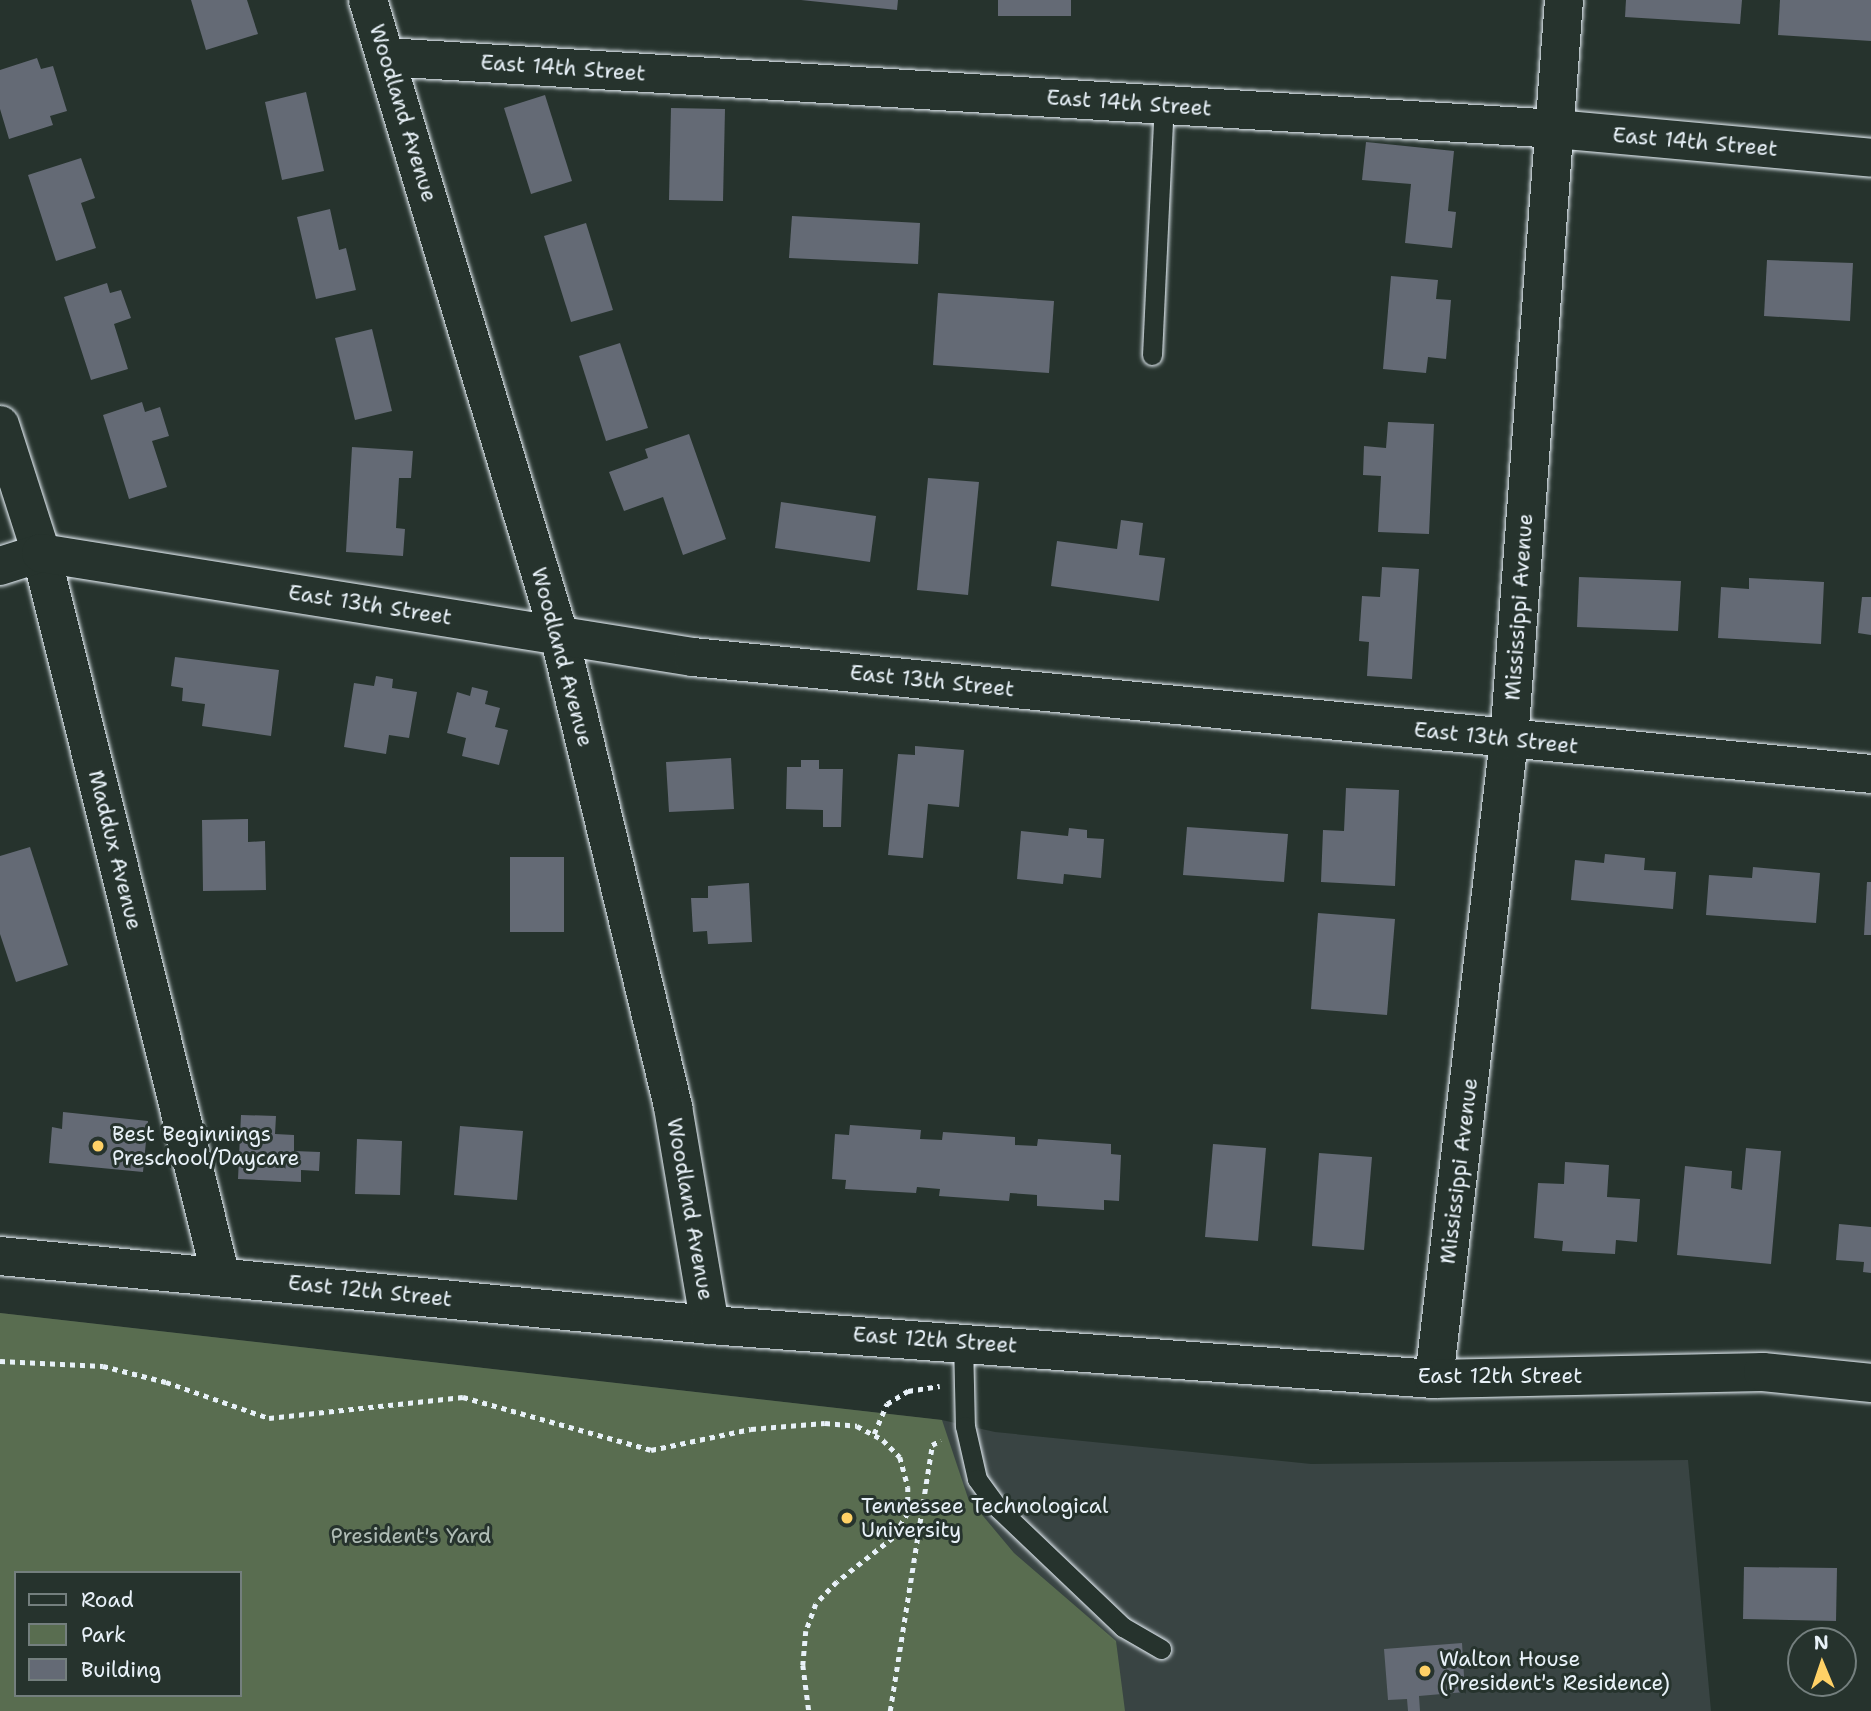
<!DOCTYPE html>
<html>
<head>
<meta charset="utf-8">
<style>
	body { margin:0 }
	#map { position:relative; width:1871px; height:1711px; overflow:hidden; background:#26332d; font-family:"Shantell Sans",sans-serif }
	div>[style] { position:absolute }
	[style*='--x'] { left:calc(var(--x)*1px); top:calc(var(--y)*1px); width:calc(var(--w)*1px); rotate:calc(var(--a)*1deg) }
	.built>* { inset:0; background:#394443 }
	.green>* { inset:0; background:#596d50 }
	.building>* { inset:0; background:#646a75 }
	.path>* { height:4.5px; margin-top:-2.25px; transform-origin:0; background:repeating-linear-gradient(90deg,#e8f1f8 0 5px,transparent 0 10px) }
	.roads { filter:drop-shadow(0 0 2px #e8f1f8) drop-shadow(0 0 2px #e8f1f8) }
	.lane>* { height:19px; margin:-9.5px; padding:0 9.5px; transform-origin:9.5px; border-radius:9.5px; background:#26332d }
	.street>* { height:38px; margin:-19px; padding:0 19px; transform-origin:19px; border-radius:19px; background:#26332d }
	.secondary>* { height:38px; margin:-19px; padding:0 19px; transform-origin:19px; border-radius:19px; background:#26332d }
	.dots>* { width:19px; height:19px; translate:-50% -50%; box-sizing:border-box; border:4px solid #26332d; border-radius:50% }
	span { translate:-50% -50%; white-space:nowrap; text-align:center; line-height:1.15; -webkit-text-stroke:6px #26332d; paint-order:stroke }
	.street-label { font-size:21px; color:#e8f1f8 }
	.poi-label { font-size:21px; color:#e8f1f8 }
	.left { translate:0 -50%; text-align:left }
	.park-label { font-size:21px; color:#afbcb5 }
	.legend { position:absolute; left:14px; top:1571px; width:228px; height:126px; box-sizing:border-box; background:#26332d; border:2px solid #747f7e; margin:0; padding:9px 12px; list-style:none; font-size:21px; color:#e8f1f8 }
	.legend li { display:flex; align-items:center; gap:14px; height:35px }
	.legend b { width:35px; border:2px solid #747f7e }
	.north { position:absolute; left:1787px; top:1627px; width:70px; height:70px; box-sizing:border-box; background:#26332d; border:2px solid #747f7e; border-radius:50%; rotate:358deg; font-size:19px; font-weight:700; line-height:28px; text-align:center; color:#e8f1f8 }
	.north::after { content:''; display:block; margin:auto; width:24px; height:32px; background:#ffd166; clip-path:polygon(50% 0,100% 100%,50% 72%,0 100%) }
</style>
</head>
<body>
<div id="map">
	<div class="built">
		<div style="clip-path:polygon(evenodd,0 1313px,942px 1420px,995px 1432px,1311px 1464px,1688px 1460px,1711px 1711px,0 1711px,0 1313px,16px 1573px,240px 1573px,240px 1695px,16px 1695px,16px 1573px)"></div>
	</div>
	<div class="green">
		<div style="clip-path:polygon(evenodd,0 1313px,942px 1420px,968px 1498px,1014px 1553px,1116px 1641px,1125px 1711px,0 1711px,0 1313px,16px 1573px,240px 1573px,240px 1695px,16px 1695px,16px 1573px)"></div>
	</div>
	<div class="building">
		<div style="clip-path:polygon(191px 0,247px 0,258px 34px,206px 50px)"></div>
		<div style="clip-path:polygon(801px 0,898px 0,897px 10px)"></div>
		<div style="clip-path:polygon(998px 0,1071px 0,1071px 16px,998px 16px)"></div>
		<div style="clip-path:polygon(1626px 0,1742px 0,1740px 24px,1625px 17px)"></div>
		<div style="clip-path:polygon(1780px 0,1871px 0,1871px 41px,1778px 35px)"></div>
		<div style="clip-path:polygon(37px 58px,41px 69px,53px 66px,67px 111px,50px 116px,53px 125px,9px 139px,0 109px,0 70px)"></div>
		<div style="clip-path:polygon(306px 92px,324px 171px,282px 180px,265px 102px)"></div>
		<div style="clip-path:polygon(545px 95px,572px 181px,531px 194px,504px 108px)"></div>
		<div style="clip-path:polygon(671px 108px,725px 109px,723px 201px,669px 200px)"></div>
		<div style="clip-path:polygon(1366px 142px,1454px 151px,1448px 211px,1456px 212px,1452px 248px,1405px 243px,1411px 184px,1362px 180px)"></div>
		<div style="clip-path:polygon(81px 158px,95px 198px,81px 203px,96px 248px,56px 261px,28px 175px)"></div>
		<div style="clip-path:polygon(330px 209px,339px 250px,346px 248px,356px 290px,316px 299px,297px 217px)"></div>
		<div style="clip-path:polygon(792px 216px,920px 223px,918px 264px,789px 258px)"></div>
		<div style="clip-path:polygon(586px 223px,613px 310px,571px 322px,544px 236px)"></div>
		<div style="clip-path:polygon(1767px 260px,1853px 263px,1850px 321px,1764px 316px)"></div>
		<div style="clip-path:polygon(1391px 276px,1438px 280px,1436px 299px,1451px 300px,1446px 359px,1428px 357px,1426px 373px,1383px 369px)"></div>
		<div style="clip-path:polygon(107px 283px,110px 293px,121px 290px,131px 318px,114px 324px,128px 369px,91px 380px,64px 297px)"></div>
		<div style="clip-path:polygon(938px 293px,1054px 301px,1049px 373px,933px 365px)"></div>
		<div style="clip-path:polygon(372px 329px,392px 411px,355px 420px,335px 338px)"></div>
		<div style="clip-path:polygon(620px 343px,648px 428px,606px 441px,579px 356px)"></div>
		<div style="clip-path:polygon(142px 402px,145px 412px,160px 407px,169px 436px,152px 441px,167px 487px,129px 499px,103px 415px)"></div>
		<div style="clip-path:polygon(1388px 422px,1434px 424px,1429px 534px,1378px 532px,1381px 476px,1363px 475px,1364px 446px,1386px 448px)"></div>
		<div style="clip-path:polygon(689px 434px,726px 539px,683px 555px,663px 497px,624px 511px,609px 472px,648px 458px,645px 449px)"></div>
		<div style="clip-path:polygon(352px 447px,413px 451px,411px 478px,399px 478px,396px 528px,405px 529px,403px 556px,346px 552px)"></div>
		<div style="clip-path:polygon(928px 478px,979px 482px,968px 595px,917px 590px)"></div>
		<div style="clip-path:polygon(781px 502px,876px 516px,870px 562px,775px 548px)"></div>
		<div style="clip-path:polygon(1121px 520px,1143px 523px,1139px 555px,1165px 558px,1159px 601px,1051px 586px,1057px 541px,1117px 549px)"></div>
		<div style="clip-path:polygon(1382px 567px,1419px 569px,1412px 679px,1367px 676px,1369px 642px,1359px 641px,1362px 596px,1380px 597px)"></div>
		<div style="clip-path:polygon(1579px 577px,1681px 581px,1678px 631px,1577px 627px)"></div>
		<div style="clip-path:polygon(1749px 578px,1824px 582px,1821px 644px,1718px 638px,1721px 587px,1749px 589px)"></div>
		<div style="clip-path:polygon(1862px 597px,1871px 597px,1871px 635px,1858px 633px)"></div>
		<div style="clip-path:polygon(175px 657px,279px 670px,271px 736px,202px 726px,205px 704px,182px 701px,183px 688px,171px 686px)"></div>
		<div style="clip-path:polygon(376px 676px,393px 679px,392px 688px,417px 692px,409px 738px,389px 735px,386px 754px,344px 747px,354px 683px,374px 686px)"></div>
		<div style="clip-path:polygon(472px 687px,488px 691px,485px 704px,500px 708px,495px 727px,508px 730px,499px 765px,462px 756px,466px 738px,447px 733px,457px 692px,470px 696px)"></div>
		<div style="clip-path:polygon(915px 746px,964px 750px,959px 807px,928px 804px,923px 858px,888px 855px,898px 754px,915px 755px)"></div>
		<div style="clip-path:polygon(731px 758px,734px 809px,669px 812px,666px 762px)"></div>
		<div style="clip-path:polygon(801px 760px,819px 760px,819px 769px,843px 769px,841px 827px,823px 827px,823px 810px,786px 809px,787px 767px,801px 767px)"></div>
		<div style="clip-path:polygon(1346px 788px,1399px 790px,1395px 886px,1321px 882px,1323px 830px,1344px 831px)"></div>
		<div style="clip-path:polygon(248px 819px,248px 842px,265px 841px,266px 890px,203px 891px,202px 820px)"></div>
		<div style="clip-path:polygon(1187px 827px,1288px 834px,1284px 882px,1183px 875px)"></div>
		<div style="clip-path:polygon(1069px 828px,1087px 830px,1087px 838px,1104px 839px,1101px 878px,1064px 874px,1063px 884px,1017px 879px,1021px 831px,1068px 836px)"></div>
		<div style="clip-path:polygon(30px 847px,68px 965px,16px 982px,0 934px,0 856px)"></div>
		<div style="clip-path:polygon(1605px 854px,1645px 858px,1644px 870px,1676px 872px,1673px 909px,1571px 900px,1575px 860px,1604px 863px)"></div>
		<div style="clip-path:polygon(510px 857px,564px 857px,564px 932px,510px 932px)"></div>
		<div style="clip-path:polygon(1753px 867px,1820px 873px,1816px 923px,1706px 915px,1709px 875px,1752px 878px)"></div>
		<div style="clip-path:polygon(1867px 882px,1871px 882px,1871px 935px,1864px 935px)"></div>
		<div style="clip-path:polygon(749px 883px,752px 942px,708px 944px,707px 931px,693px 932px,691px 898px,708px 898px,708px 886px)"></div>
		<div style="clip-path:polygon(1318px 913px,1395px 919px,1387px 1015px,1311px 1009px)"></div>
		<div style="clip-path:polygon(63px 1112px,148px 1121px,143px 1172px,49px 1163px,52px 1127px,62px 1129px)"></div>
		<div style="clip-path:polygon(241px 1115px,276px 1116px,275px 1134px,294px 1135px,294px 1151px,320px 1152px,319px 1171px,301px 1170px,301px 1182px,238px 1179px)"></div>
		<div style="clip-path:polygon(850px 1125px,921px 1130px,920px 1139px,942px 1140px,943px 1132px,1015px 1137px,1015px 1145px,1037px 1146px,1038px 1139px,1111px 1144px,1111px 1154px,1121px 1155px,1119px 1201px,1104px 1200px,1104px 1210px,1037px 1206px,1037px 1195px,1010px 1193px,1009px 1201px,939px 1196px,940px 1189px,917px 1187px,916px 1193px,845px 1189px,846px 1180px,832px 1179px,835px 1134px,849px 1135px)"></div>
		<div style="clip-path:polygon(460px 1126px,523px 1131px,517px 1200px,454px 1195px)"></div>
		<div style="clip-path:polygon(357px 1139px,402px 1141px,400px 1195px,355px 1194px)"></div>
		<div style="clip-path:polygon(1213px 1144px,1266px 1148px,1258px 1241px,1205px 1237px)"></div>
		<div style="clip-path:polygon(1746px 1148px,1781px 1151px,1771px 1264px,1677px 1255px,1685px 1166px,1732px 1171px,1731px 1188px,1742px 1190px)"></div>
		<div style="clip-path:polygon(1319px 1153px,1372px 1157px,1364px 1250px,1312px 1246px)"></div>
		<div style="clip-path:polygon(1565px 1162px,1609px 1165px,1607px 1197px,1640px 1199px,1637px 1242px,1616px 1240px,1615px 1254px,1562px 1251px,1563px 1241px,1534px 1238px,1538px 1183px,1564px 1184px)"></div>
		<div style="clip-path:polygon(1839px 1224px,1871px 1227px,1871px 1273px,1863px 1272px,1864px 1262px,1836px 1260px)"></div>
		<div style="clip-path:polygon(1744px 1567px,1837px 1568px,1836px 1621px,1743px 1619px)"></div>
		<div style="clip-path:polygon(1462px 1643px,1465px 1692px,1419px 1696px,1420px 1711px,1408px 1711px,1407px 1699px,1388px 1700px,1384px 1649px)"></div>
	</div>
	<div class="path">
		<div style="--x:0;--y:1361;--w:103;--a:2.8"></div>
		<div style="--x:103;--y:1366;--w:65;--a:14.3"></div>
		<div style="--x:166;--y:1382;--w:109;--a:19.3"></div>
		<div style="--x:269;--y:1418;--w:195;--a:-6.2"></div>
		<div style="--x:463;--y:1397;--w:195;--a:15.7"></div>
		<div style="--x:651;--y:1450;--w:102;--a:-11.9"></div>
		<div style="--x:751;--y:1429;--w:74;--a:-4.6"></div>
		<div style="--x:825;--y:1423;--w:32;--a:5"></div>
		<div style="--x:857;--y:1426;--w:30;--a:28"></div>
		<div style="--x:883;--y:1440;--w:24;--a:45"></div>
		<div style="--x:900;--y:1457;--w:31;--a:75"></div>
		<div style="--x:908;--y:1487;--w:26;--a:90"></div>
		<div style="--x:908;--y:1513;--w:29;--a:121"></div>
		<div style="--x:893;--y:1538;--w:71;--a:141.8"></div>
		<div style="--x:837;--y:1582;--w:30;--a:134"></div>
		<div style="--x:816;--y:1604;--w:29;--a:110"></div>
		<div style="--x:806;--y:1631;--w:34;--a:95"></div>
		<div style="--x:803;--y:1665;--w:46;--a:82.6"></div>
		<div style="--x:874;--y:1434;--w:33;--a:-67"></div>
		<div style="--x:887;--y:1404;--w:25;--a:-32"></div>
		<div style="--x:908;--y:1391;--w:32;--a:-9"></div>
		<div style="--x:890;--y:1711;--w:269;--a:-81"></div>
		<div style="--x:932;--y:1445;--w:10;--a:-29"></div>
	</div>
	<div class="roads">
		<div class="lane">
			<div style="--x:1152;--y:355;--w:250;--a:-87.3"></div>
			<div style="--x:963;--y:1341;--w:85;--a:88.7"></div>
			<div style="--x:965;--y:1426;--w:54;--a:77.2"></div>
			<div style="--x:977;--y:1479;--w:36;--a:54"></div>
			<div style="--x:998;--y:1508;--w:173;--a:43.6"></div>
			<div style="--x:1123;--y:1627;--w:44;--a:30.1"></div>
		</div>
		<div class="street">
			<div style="--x:368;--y:0;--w:663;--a:73.26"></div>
			<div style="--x:559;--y:635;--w:486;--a:76.4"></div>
			<div style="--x:673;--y:1107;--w:221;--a:80.4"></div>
			<div style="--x:386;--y:57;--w:1171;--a:3.52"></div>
			<div style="--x:1555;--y:129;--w:317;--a:5.2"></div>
			<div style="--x:0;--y:425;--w:134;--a:72.2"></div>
			<div style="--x:41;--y:553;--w:746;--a:76.04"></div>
			<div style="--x:0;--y:566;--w:43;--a:-17.6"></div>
			<div style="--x:41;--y:553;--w:660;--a:9.06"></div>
			<div style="--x:693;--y:657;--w:1184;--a:5.67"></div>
			<div style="--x:1434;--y:1379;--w:643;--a:-83.31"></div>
			<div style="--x:1509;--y:740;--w:742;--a:-85.75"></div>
		</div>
		<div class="secondary">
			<div style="--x:0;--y:1256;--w:713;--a:5.55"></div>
			<div style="--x:710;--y:1325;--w:726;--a:4.27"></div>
			<div style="--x:1434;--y:1379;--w:329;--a:-1.2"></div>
			<div style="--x:1763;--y:1372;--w:109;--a:5.8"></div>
		</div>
	</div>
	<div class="dots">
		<div style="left:98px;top:1146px;background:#ffd166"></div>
		<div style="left:847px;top:1518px;background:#ffd166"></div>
		<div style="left:1425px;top:1671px;background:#ffd166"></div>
	</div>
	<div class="street-label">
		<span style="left:563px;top:68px;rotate:4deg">East 14th Street</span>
		<span style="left:1129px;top:103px;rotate:4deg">East 14th Street</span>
		<span style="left:403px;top:113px;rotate:73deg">Woodland Avenue</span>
		<span style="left:1695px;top:142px;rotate:5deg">East 14th Street</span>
		<span style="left:370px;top:605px;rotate:9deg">East 13th Street</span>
		<span style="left:1519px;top:607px;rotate:-86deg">Mississippi Avenue</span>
		<span style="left:562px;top:657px;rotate:75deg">Woodland Avenue</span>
		<span style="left:932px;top:681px;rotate:6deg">East 13th Street</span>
		<span style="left:1496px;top:738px;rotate:6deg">East 13th Street</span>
		<span style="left:115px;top:850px;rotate:76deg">Maddux Avenue</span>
		<span style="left:1459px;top:1171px;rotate:-83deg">Mississippi Avenue</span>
		<span style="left:690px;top:1209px;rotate:80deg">Woodland Avenue</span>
		<span style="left:370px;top:1291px;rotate:6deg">East 12th Street</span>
		<span style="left:935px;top:1340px;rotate:4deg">East 12th Street</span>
		<span style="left:1500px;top:1376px">East 12th Street</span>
	</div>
	<div class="poi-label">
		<span class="left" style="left:112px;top:1146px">Best Beginnings<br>Preschool/Daycare</span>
		<span class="left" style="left:861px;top:1518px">Tennessee Technological<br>University</span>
		<span class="left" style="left:1439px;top:1671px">Walton House<br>(President's Residence)</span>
	</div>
	<div class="park-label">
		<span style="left:411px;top:1536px">President's Yard</span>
	</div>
	<ul class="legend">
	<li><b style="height:9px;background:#26332d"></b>Road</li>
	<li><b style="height:19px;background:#596d50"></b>Park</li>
	<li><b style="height:19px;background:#646a75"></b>Building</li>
	</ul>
	<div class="north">N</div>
</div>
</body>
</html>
